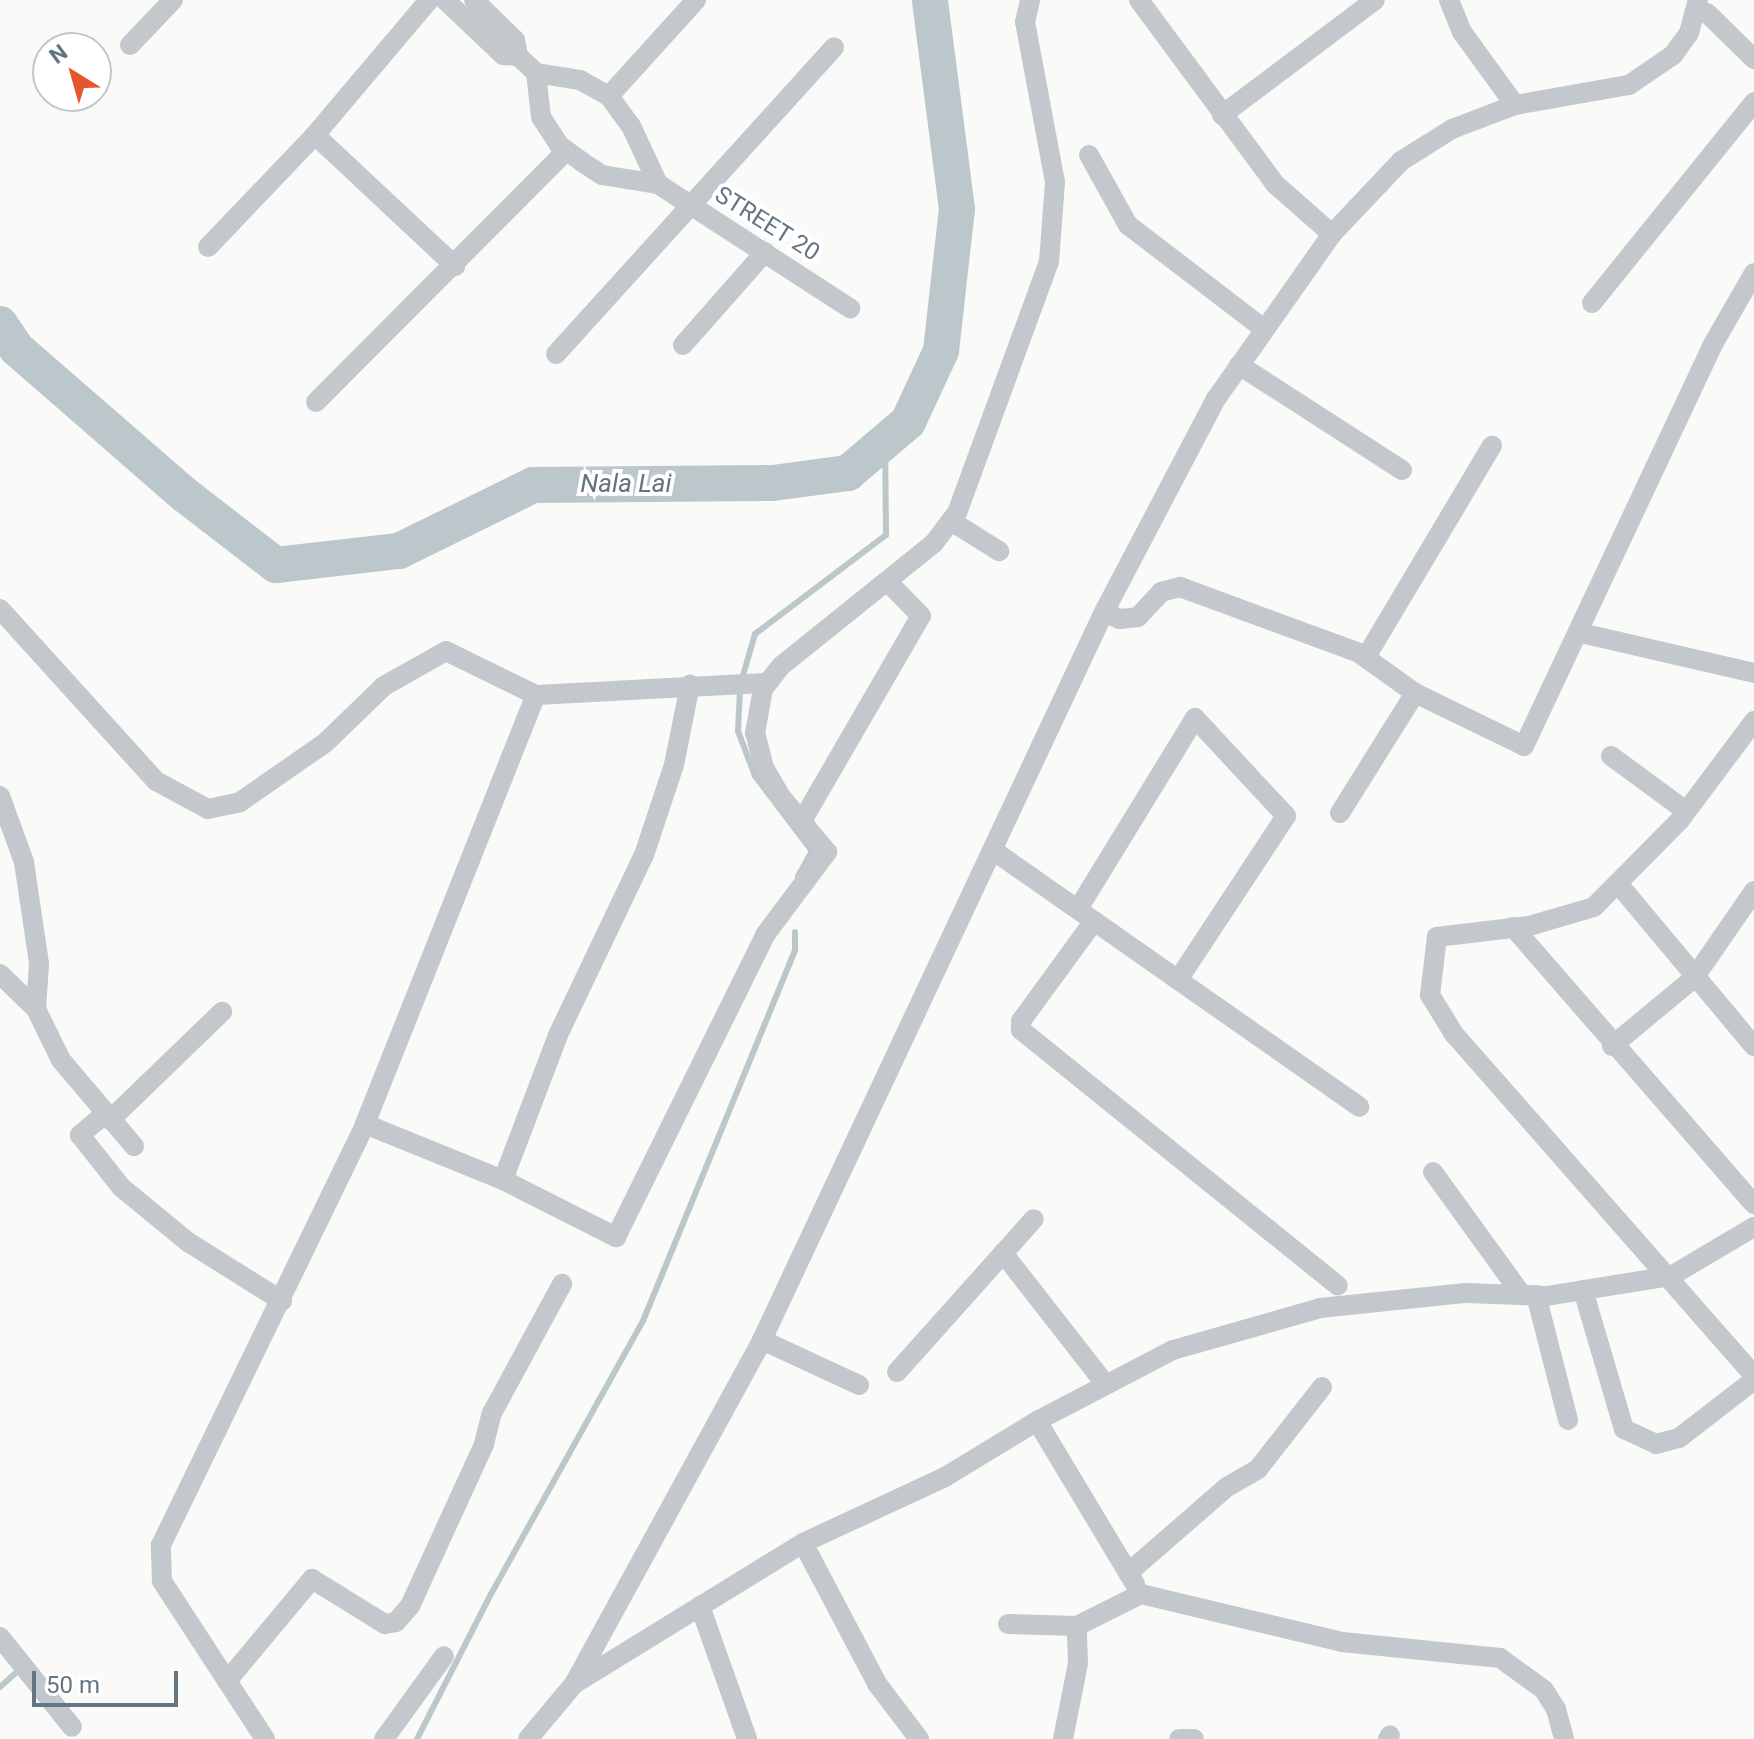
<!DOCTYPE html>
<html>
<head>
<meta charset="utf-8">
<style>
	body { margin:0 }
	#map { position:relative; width:1754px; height:1739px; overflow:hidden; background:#fafaf8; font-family:Roboto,sans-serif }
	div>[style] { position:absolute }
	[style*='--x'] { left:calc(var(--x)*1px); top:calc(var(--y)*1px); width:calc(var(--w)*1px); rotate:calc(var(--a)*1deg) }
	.stream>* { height:6px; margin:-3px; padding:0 3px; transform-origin:3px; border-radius:3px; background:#bbc7cb }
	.river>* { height:36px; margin:-18px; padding:0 18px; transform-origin:18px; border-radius:18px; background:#bbc7cb }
	.street>* { height:20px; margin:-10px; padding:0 10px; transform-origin:10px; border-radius:10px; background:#c3c8cc }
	span { translate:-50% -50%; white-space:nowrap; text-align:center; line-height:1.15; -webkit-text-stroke:8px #fff; paint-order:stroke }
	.street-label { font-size:24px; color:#657683 }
	.water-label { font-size:26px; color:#60757c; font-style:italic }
	.north { position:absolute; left:32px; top:32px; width:80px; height:80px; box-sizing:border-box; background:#fff; border:2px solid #c1c8cd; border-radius:50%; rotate:323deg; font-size:22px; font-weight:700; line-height:32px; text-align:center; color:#657683 }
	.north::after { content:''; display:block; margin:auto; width:28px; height:36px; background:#e4572e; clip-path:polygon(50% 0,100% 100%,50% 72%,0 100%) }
	.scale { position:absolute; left:32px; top:1671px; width:146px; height:36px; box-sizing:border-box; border:4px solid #657683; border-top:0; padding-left:10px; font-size:24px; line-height:28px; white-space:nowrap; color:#657683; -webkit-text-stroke:6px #fff; paint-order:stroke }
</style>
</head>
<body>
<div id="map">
	<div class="stream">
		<div style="--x:742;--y:679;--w:47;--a:-73.9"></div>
		<div style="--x:755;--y:634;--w:164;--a:-37.1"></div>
		<div style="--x:886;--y:535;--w:94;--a:-90.6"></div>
		<div style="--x:740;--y:690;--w:41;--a:92.8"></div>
		<div style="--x:738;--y:731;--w:48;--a:69.3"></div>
		<div style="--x:755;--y:776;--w:94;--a:52.8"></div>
		<div style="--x:812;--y:851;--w:29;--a:119"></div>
		<div style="--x:0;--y:1687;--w:27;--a:-42"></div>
		<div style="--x:417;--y:1739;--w:163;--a:-63"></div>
		<div style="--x:491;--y:1594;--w:312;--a:-60.9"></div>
		<div style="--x:643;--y:1321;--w:401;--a:-67.7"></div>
		<div style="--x:795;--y:950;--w:18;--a:-90"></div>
	</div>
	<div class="river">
		<div style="--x:0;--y:324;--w:30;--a:56"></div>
		<div style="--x:17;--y:349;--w:223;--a:41"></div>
		<div style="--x:185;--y:495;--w:115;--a:37.6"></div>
		<div style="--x:276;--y:565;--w:124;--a:-6.5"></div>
		<div style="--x:399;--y:551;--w:149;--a:-26.2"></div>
		<div style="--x:533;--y:485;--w:240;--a:-0.5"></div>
		<div style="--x:773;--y:483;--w:76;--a:-7.6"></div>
		<div style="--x:848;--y:473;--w:79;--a:-40.4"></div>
		<div style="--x:908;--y:422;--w:78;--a:-65.1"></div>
		<div style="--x:941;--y:351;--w:143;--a:-83.6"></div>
		<div style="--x:957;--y:209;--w:211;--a:-97.4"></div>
	</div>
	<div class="street">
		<div style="--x:445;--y:0;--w:80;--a:43.5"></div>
		<div style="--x:503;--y:55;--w:15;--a:4"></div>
		<div style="--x:474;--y:0;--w:57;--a:44.3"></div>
		<div style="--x:515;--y:40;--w:16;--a:79"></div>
		<div style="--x:518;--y:56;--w:25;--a:43"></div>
		<div style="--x:536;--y:73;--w:45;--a:9"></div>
		<div style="--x:580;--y:80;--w:33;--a:29"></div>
		<div style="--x:609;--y:96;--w:37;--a:54"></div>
		<div style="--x:631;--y:126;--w:64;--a:65"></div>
		<div style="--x:1139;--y:0;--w:229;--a:53.5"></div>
		<div style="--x:1275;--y:184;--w:76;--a:41.3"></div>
		<div style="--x:1449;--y:0;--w:35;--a:68"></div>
		<div style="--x:1462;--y:32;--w:90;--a:54"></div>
		<div style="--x:1707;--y:13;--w:66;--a:44.4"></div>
		<div style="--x:130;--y:45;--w:62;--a:-46.3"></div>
		<div style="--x:536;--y:73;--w:44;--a:83.5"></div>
		<div style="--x:541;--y:117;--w:33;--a:57"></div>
		<div style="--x:559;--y:145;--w:29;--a:36"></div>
		<div style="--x:582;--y:162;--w:24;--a:33"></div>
		<div style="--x:602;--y:175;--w:57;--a:9.1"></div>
		<div style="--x:658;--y:184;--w:229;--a:32.9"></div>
		<div style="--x:609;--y:96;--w:130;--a:-47.8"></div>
		<div style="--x:1222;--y:115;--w:191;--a:-36.9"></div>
		<div style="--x:315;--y:135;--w:192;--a:43.1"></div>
		<div style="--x:1089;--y:155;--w:80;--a:60.9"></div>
		<div style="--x:1128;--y:225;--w:171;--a:37.4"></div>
		<div style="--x:208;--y:247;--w:155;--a:-46.3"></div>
		<div style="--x:315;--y:135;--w:177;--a:-49.8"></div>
		<div style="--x:1592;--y:303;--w:258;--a:-51.1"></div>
		<div style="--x:683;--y:345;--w:124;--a:-48.6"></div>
		<div style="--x:556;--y:354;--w:414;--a:-47.8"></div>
		<div style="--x:1239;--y:365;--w:194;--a:32.8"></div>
		<div style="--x:316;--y:402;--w:354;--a:-45.1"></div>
		<div style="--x:951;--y:521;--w:57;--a:32"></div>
		<div style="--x:0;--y:609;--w:232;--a:47.8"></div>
		<div style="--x:156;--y:781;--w:59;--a:28.3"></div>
		<div style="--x:208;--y:809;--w:33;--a:-12"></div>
		<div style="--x:240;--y:802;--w:103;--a:-34.8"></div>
		<div style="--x:325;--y:743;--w:82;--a:-44"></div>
		<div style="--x:384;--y:686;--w:71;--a:-29.4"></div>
		<div style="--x:446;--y:651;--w:100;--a:26.1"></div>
		<div style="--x:536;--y:695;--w:231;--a:-3"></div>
		<div style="--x:1104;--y:612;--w:17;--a:24"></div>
		<div style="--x:1120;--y:619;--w:18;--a:-6"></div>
		<div style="--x:1138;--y:617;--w:34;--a:-47"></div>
		<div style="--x:1161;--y:592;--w:20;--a:-15"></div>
		<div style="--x:1180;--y:587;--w:191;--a:20.2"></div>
		<div style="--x:1359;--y:653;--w:69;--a:35.5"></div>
		<div style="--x:1415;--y:693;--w:121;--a:25.9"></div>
		<div style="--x:1524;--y:746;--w:442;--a:-64.8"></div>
		<div style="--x:1712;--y:346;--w:84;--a:-60.1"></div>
		<div style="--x:1581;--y:633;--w:178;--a:13"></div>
		<div style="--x:1366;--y:657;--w:246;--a:-59.2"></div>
		<div style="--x:1754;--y:721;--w:124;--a:126.8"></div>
		<div style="--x:1680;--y:820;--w:122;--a:134.7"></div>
		<div style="--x:1594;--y:907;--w:68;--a:163.7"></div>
		<div style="--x:1529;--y:926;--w:93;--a:173.2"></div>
		<div style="--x:1437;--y:937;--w:58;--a:96.9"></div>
		<div style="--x:1430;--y:995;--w:46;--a:58.4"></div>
		<div style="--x:1454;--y:1034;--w:454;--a:48.7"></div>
		<div style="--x:1611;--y:756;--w:93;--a:36.3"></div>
		<div style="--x:0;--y:796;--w:70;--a:70"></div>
		<div style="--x:24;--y:862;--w:103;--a:81.6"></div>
		<div style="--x:39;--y:964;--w:45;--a:93.8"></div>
		<div style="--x:1340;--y:813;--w:142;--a:-58"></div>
		<div style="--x:802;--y:821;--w:237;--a:-59.9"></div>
		<div style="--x:921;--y:616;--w:47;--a:-134.1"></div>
		<div style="--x:994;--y:851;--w:446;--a:35"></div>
		<div style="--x:1620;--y:886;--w:209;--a:50.1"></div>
		<div style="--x:1078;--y:909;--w:224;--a:-58.5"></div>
		<div style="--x:1195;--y:718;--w:134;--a:47.1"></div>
		<div style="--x:1286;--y:816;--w:196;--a:123.4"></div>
		<div style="--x:1094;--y:921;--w:124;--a:126.1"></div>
		<div style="--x:1021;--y:1021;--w:9;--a:90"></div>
		<div style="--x:1021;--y:1030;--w:407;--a:38.9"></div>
		<div style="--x:1513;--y:927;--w:367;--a:49"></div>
		<div style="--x:0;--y:974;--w:50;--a:44.2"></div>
		<div style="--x:36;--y:1009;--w:57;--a:63.9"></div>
		<div style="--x:61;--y:1060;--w:113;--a:49.7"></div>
		<div style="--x:1612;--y:1046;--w:107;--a:-39.7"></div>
		<div style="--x:1694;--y:978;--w:106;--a:-55.4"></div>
		<div style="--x:105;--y:1114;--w:33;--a:140"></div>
		<div style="--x:80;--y:1135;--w:66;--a:51.7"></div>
		<div style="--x:121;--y:1187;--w:87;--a:39.4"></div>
		<div style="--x:188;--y:1242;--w:111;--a:32.1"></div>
		<div style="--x:110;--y:1120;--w:156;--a:-44"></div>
		<div style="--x:365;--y:1124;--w:149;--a:22.1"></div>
		<div style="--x:503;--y:1180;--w:127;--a:26.8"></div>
		<div style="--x:616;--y:1237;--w:337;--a:-63.7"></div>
		<div style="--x:765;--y:935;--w:104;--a:-53.2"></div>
		<div style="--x:827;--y:852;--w:72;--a:-129.9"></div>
		<div style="--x:781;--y:797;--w:34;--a:-120"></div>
		<div style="--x:764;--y:768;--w:36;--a:-104"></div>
		<div style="--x:755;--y:733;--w:45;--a:-79.7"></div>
		<div style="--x:763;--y:689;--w:29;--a:-52"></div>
		<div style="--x:781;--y:666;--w:196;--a:-38.8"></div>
		<div style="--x:934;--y:543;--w:38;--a:-53"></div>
		<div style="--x:957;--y:513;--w:267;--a:-69.9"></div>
		<div style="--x:1049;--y:262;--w:80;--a:-85.7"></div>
		<div style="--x:1055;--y:182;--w:163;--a:-100.6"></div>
		<div style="--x:1025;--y:22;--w:23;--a:-77"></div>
		<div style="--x:1433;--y:1172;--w:152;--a:54.1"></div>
		<div style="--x:503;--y:1180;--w:155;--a:-69.2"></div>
		<div style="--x:558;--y:1035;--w:199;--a:-64.5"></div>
		<div style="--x:644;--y:855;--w:95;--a:-71.6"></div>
		<div style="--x:674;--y:765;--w:82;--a:-78.7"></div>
		<div style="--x:1003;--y:1253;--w:167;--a:52"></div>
		<div style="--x:1583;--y:1290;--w:145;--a:73.6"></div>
		<div style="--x:1624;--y:1429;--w:35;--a:25"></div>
		<div style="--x:1656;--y:1444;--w:24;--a:-15"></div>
		<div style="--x:1679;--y:1438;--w:95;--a:-37.7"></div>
		<div style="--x:1536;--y:1295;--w:129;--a:75.6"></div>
		<div style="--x:762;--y:1340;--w:107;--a:24.9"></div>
		<div style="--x:897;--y:1372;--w:205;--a:-48.2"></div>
		<div style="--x:1037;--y:1421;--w:190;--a:59"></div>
		<div style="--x:803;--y:1543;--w:161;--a:62.2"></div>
		<div style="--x:878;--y:1685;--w:68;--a:52.8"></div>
		<div style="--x:1128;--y:1573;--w:131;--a:-41"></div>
		<div style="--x:1227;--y:1487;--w:36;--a:-30"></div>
		<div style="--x:1258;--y:1469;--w:104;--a:-52"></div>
		<div style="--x:700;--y:1606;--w:141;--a:70.5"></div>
		<div style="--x:1008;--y:1624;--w:69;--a:1.7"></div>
		<div style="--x:0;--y:1637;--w:115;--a:51.3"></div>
		<div style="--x:227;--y:1681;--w:133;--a:-50.2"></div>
		<div style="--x:312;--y:1579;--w:86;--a:31.7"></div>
		<div style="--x:385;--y:1624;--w:11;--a:-10"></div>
		<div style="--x:396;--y:1622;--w:21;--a:-49"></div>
		<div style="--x:410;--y:1606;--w:178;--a:-65.4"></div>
		<div style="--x:484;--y:1444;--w:32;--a:-76"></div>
		<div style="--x:492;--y:1413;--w:147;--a:-61.5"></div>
		<div style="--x:574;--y:1684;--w:392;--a:-61.3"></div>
		<div style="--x:762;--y:1340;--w:804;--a:-64.84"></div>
		<div style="--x:1104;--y:612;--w:241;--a:-62.3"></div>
		<div style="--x:1216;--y:399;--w:202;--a:-54.9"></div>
		<div style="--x:1332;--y:234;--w:100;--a:-46.6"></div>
		<div style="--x:1401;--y:161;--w:60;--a:-32.1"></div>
		<div style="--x:1452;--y:129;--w:67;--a:-20.9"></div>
		<div style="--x:1515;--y:105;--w:116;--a:-10"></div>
		<div style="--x:1629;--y:85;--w:53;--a:-34.3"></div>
		<div style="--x:1673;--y:55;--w:27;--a:-54"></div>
		<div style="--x:1689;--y:33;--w:34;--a:-75"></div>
		<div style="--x:265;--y:1739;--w:189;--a:-123.1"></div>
		<div style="--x:162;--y:1581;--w:36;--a:-92"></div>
		<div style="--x:161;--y:1545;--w:468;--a:-64.1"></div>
		<div style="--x:365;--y:1124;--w:462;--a:-68.3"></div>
		<div style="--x:384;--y:1739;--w:102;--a:-54.1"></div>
		<div style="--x:528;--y:1739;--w:72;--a:-50.1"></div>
		<div style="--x:574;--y:1684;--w:269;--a:-31.6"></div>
		<div style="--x:803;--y:1543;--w:157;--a:-24.9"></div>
		<div style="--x:945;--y:1477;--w:108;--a:-31.3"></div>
		<div style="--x:1037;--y:1421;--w:153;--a:-27.6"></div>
		<div style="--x:1173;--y:1350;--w:153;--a:-15.9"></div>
		<div style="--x:1320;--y:1308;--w:147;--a:-5.9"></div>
		<div style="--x:1466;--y:1293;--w:81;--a:2.1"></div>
		<div style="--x:1547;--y:1296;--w:126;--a:-9.2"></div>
		<div style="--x:1671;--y:1276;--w:96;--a:-30.6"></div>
		<div style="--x:1063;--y:1739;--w:77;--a:-78.8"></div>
		<div style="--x:1078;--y:1663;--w:37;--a:-92"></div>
		<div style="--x:1077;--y:1626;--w:72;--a:-26.6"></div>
		<div style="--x:1141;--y:1594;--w:207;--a:13.4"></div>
		<div style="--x:1342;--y:1642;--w:159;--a:5.8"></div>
		<div style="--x:1500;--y:1658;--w:54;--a:36"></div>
		<div style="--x:1544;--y:1690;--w:22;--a:58"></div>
		<div style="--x:1556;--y:1709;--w:31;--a:75"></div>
		<div style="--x:1179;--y:1739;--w:15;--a:0"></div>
		<div style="--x:1388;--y:1739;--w:4;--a:-63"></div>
	</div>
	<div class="street-label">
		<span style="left:767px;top:224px;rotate:32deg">STREET 20</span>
	</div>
	<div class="water-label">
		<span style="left:626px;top:484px">Nala Lai</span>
	</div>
	<div class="north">N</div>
	<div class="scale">50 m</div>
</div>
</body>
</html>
